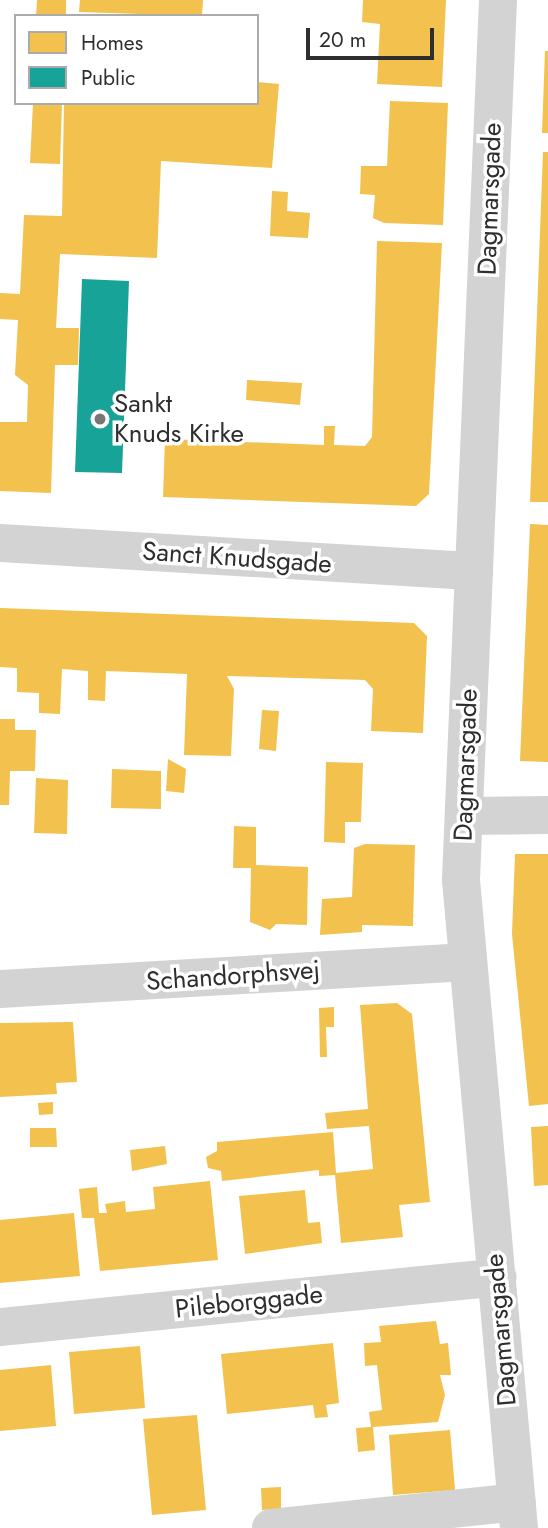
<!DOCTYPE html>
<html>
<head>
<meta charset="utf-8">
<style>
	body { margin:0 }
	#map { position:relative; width:548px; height:1528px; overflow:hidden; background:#fff; font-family:Jost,sans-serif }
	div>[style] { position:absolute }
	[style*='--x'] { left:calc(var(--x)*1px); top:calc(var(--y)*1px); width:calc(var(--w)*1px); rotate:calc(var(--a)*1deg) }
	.homes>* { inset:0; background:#f2c14e }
	.public>* { inset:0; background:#17a398 }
	.minor>* { height:38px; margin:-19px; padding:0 19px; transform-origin:19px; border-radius:19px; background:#d3d3d3 }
	.dots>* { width:19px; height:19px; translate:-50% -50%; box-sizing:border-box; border:4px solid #fff; border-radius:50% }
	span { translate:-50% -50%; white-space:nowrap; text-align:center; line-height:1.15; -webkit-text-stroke:7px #fff; paint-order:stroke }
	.street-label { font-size:26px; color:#2e2e2e }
	.poi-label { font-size:26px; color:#2e2e2e }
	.left { translate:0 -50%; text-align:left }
	.legend { position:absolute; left:14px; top:14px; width:245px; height:91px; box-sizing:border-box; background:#fff; border:2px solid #ababab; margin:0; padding:9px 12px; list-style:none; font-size:21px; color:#2e2e2e }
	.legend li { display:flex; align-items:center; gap:14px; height:35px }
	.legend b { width:35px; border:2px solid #ababab }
	.scale { position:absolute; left:306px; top:28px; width:128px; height:32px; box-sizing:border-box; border:4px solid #2e2e2e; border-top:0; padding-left:9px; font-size:21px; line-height:24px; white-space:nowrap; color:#2e2e2e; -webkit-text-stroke:5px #fff; paint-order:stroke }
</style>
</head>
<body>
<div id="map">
	<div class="homes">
		<div style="clip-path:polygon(37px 0,66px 0,66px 16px,36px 16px)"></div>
		<div style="clip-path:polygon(80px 0,203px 0,202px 16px,79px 12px)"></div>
		<div style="clip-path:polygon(363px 0,446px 0,442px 87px,377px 84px,380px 24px,362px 22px)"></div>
		<div style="clip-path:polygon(545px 51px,548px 51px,548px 133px,542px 133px)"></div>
		<div style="clip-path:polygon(257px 82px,279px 84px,272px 168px,161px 161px,157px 258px,60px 254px,56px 328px,79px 328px,78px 365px,55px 365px,51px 493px,0 491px,0 422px,27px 422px,28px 385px,15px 375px,18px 320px,0 319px,0 293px,20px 294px,24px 215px,62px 216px,64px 103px,257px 103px)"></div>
		<div style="clip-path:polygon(390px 101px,448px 103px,443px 225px,384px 223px,373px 218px,375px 195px,360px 194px,361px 166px,387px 166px)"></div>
		<div style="clip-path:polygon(33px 103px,62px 103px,60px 164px,30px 163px)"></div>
		<div style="clip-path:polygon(543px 152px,548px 152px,548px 502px,530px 502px)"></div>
		<div style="clip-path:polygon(272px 191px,288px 192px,287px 211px,310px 213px,308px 238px,270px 236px)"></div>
		<div style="clip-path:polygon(377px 241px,442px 243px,429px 494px,416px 506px,163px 497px,165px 439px,324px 445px,324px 426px,335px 426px,334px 445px,365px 446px,372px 437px)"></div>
		<div style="clip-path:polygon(247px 380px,302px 383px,300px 405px,246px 400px)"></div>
		<div style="clip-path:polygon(530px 524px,548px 525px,548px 762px,520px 761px)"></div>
		<div style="clip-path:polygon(0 608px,414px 623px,427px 636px,423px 733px,371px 731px,373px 689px,365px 680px,227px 676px,234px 689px,231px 756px,184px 755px,187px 674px,106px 671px,105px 701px,88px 700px,88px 671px,62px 669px,60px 714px,39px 713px,39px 693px,17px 692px,17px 668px,0 667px)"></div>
		<div style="clip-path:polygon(262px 710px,279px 711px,276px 751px,259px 749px)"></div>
		<div style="clip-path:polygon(0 719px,15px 719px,15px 730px,36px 730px,35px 771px,10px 771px,9px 805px,0 805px)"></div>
		<div style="clip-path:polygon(168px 759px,186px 769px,184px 793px,166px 791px)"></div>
		<div style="clip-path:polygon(326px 762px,363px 763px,361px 822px,345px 822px,345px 843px,324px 842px)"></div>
		<div style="clip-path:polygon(112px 769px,161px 771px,161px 809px,111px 808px)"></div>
		<div style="clip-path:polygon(36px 778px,68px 780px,67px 834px,34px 833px)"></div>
		<div style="clip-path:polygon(234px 826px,256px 827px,256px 865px,308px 867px,307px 925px,276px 924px,270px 930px,250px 922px,251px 868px,233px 868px)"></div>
		<div style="clip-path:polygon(365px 844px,415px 845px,413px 926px,362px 925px,362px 932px,320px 935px,322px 899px,352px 897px,354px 848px)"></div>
		<div style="clip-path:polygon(515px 854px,548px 854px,548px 1104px,529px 1106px,512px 934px)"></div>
		<div style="clip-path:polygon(397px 1003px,412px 1014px,430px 1202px,399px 1205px,403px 1237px,341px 1243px,335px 1175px,319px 1176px,319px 1170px,222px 1181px,221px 1171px,208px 1168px,206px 1157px,217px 1151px,217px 1142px,333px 1132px,336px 1173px,373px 1169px,369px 1126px,327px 1129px,325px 1113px,368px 1109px,360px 1005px)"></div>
		<div style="clip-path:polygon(334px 1007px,334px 1027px,326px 1027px,327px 1057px,320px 1057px,319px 1008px)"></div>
		<div style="clip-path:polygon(73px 1022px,77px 1082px,56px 1083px,57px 1094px,0 1097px,0 1023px)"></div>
		<div style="clip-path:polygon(53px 1102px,53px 1114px,39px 1115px,38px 1103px)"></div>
		<div style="clip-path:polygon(548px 1126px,548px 1185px,534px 1186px,531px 1127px)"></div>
		<div style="clip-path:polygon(30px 1128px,56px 1128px,57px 1147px,30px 1147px)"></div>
		<div style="clip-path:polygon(165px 1146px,167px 1164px,132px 1171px,130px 1150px)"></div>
		<div style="clip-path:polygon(210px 1181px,218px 1260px,100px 1271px,94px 1218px,82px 1218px,79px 1189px,97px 1187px,99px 1213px,107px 1213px,105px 1204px,125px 1201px,126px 1212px,155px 1209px,153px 1187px)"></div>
		<div style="clip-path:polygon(305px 1190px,308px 1223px,320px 1222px,322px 1243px,245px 1254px,239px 1196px)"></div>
		<div style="clip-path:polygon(74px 1213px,80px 1276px,0 1283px,0 1220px)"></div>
		<div style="clip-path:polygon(436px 1321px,440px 1344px,448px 1343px,451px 1375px,440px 1375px,445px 1395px,438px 1422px,373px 1427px,375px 1450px,358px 1452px,356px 1428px,371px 1427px,369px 1412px,382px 1410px,377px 1365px,365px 1366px,364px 1343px,381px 1342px,379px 1326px)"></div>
		<div style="clip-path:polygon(333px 1343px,339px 1403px,326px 1405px,328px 1417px,315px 1418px,313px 1405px,227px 1414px,221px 1354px)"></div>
		<div style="clip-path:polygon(140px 1346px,145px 1408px,74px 1414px,69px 1352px)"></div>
		<div style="clip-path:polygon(51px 1365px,56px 1426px,0 1431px,0 1370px)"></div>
		<div style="clip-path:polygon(197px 1415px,206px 1510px,152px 1515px,143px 1419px)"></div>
		<div style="clip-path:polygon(450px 1430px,455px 1490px,393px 1495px,389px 1435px)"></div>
		<div style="clip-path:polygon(281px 1487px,281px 1509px,262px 1510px,261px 1488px)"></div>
	</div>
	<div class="public">
		<div style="clip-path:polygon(82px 279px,129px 281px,122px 473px,75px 472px)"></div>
	</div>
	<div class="minor">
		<div style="--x:498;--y:0;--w:881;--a:92.41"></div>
		<div style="--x:461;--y:880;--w:651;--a:84.89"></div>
		<div style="--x:0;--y:543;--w:475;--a:3.4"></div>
		<div style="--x:464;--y:816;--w:84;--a:-0.7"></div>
		<div style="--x:0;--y:989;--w:468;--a:-3.3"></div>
		<div style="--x:0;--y:1327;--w:500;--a:-5.7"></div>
		<div style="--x:271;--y:1528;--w:247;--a:-6"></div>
	</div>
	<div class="dots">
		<div style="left:100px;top:419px;background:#777"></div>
	</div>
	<div class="street-label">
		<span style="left:490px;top:199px;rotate:-88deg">Dagmarsgade</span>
		<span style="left:237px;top:558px;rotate:4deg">Sanct Knudsgade</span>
		<span style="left:466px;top:765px;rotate:-88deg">Dagmarsgade</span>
		<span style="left:233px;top:976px;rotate:-4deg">Schandorphsvej</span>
		<span style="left:249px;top:1302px;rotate:-6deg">Pileborggade</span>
		<span style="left:501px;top:1330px;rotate:-95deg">Dagmarsgade</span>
	</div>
	<div class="poi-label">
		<span class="left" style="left:114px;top:419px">Sankt<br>Knuds Kirke</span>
	</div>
	<ul class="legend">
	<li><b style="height:19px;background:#f2c14e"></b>Homes</li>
	<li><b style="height:19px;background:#17a398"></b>Public</li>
	</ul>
	<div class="scale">20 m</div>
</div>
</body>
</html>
